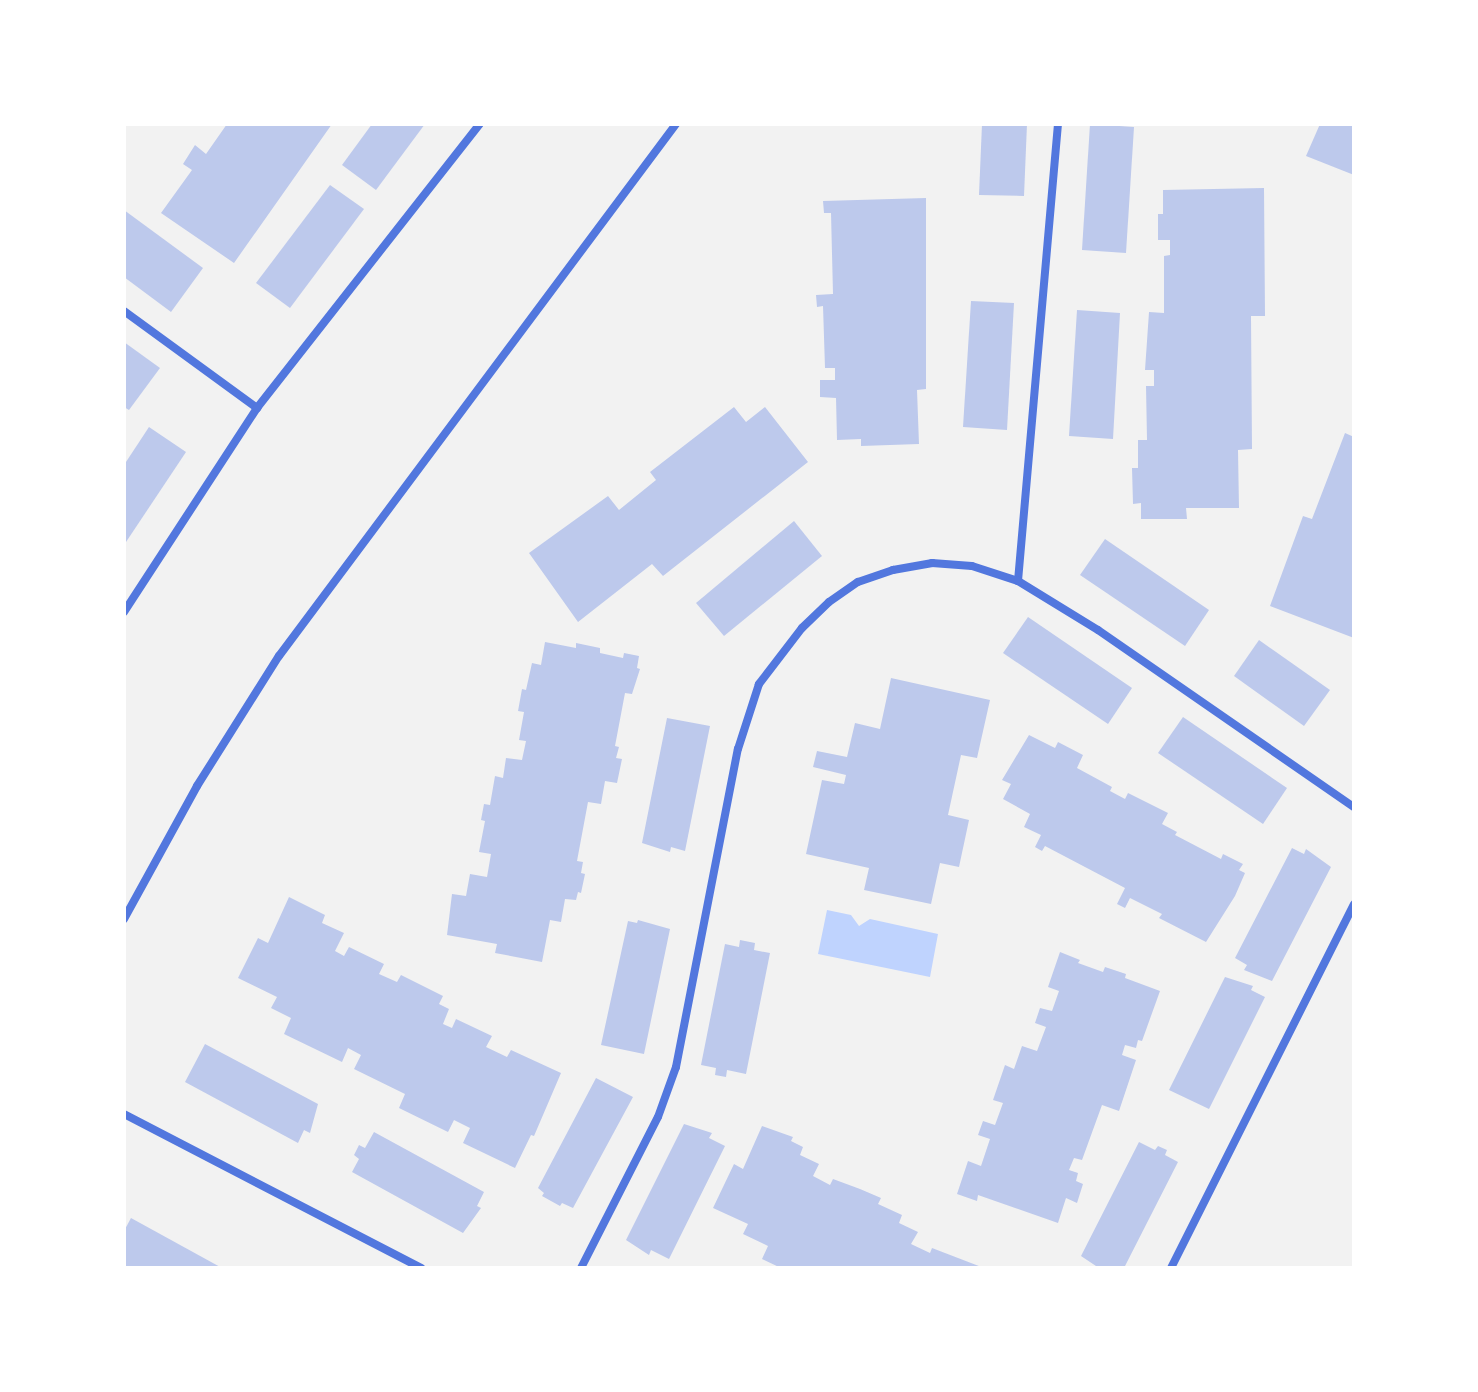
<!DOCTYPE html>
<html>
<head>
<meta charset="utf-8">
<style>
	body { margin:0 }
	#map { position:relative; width:1478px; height:1392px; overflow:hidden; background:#f2f2f2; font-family:Mulish,sans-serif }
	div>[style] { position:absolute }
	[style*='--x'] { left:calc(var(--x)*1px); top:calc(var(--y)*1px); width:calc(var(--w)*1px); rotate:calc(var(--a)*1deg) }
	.water>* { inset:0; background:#bfd3fe }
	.building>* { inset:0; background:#bdc9ec }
	.minor>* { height:8px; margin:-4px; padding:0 4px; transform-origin:4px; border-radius:4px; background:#5277de }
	span { translate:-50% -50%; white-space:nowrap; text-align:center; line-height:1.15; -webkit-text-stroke:6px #fff; paint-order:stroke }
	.frame { position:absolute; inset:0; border:126px solid #fff; pointer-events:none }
</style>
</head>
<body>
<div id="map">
	<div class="water">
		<div style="clip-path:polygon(827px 910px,851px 915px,859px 926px,870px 919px,938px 934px,930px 977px,818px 954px)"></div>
	</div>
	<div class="building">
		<div style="clip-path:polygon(227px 124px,332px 124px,234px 263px,161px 213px,192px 170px,183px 164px,195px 145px,206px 154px)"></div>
		<div style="clip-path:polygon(372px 124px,425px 124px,376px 190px,342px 165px)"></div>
		<div style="clip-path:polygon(982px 124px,1027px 124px,1024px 196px,979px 195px)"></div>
		<div style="clip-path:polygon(1090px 124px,1134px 127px,1126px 253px,1082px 250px)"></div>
		<div style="clip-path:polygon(1320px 124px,1354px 124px,1354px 175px,1306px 156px)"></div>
		<div style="clip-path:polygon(330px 185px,364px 209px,290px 308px,256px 283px)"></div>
		<div style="clip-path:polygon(1264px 188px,1265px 316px,1251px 316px,1252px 449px,1238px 450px,1239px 508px,1186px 508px,1187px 519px,1141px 519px,1141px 503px,1133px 504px,1132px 468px,1138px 468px,1138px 440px,1147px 440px,1146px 386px,1154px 386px,1154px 370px,1145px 370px,1149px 312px,1164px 313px,1164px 256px,1170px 255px,1170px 240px,1158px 240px,1158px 214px,1163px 214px,1163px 190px)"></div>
		<div style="clip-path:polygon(926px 198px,926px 389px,917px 390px,919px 444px,861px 446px,861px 439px,837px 440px,836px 398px,820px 397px,820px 380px,835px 380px,835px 368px,825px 368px,823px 306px,817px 307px,816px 295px,833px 294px,831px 213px,824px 213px,823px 201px)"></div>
		<div style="clip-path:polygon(124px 210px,203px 268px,171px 312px,124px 277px)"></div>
		<div style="clip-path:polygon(971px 301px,1014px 303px,1007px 430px,963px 427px)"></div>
		<div style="clip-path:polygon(1077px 310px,1120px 313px,1113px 439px,1069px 436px)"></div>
		<div style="clip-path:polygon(124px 342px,160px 368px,129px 410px,124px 407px)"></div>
		<div style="clip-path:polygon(734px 407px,746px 422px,765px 407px,808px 462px,663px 576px,652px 564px,578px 622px,529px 553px,608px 496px,619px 510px,656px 480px,650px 472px)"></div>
		<div style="clip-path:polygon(149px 427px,186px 452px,124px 545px,124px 465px)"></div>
		<div style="clip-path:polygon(1345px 433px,1354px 437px,1354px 638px,1270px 606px,1303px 516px,1312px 519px)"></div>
		<div style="clip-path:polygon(794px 521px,822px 556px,724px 636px,696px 603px)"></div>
		<div style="clip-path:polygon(1105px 539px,1209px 610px,1185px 646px,1080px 575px)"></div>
		<div style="clip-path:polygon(1028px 617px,1132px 688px,1108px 724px,1003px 653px)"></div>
		<div style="clip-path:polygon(1259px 640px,1330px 690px,1304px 726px,1234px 676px)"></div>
		<div style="clip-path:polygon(545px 642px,576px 648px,576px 643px,600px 648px,600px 653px,623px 658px,624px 653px,639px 656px,637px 668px,640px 669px,632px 694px,625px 693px,615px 746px,619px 747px,616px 758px,622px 759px,617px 783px,605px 781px,601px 804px,588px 802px,577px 861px,583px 862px,581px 873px,585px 874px,581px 893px,578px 892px,576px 900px,565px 899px,561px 922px,550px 920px,542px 962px,495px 953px,497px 944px,447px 935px,452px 894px,466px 896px,470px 874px,487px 877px,491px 854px,479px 852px,485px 821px,481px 820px,484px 804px,490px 805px,495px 776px,503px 778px,506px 758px,522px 760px,526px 741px,519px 740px,524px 712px,518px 711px,522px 689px,526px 690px,532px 663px,541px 665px)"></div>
		<div style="clip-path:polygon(891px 678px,990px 700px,977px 758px,961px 755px,948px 815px,969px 820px,959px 867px,940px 863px,931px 904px,864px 890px,869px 868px,806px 854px,822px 780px,844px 784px,846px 775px,813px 767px,817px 751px,847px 757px,855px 723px,880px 729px)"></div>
		<div style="clip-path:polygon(1183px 717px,1287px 788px,1263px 824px,1158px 753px)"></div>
		<div style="clip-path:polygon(667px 718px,710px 726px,685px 851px,671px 847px,670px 852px,642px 843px)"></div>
		<div style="clip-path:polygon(1029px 735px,1055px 748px,1058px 742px,1083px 755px,1077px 768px,1112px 787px,1110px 791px,1125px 799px,1128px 793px,1168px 813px,1162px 824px,1177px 832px,1175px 835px,1221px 859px,1223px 854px,1243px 864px,1239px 870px,1245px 873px,1235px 896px,1206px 942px,1159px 918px,1162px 914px,1130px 898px,1125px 908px,1117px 904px,1125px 888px,1045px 846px,1042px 851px,1035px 847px,1041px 835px,1024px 827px,1030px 814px,1003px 799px,1011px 784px,1002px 780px)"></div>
		<div style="clip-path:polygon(1292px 848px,1304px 854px,1306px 849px,1331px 867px,1272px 981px,1244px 970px,1247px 965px,1235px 958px)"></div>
		<div style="clip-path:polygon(289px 897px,325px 915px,322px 923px,344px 933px,335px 951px,344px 956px,349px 947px,384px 964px,379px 974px,397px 982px,401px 975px,443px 996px,439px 1004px,449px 1009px,443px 1024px,452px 1028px,456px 1019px,492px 1036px,486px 1047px,507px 1057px,511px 1050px,561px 1073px,534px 1136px,531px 1135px,515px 1168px,463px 1143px,470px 1128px,454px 1120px,448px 1132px,399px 1108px,405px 1094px,354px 1069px,361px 1055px,348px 1048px,342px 1062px,284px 1034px,291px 1018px,271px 1008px,277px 997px,238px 978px,258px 938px,268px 943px)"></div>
		<div style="clip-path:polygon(638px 920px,670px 929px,644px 1054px,601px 1045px,628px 921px,637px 923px)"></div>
		<div style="clip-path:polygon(740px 940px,755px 943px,754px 950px,770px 953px,746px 1074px,727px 1070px,726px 1077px,715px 1075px,716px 1068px,701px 1065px,725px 944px,739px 947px)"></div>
		<div style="clip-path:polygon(1060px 952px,1080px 960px,1078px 963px,1103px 972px,1105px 967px,1126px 974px,1125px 978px,1160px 991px,1142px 1041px,1138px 1040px,1136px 1048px,1125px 1045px,1122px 1055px,1136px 1060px,1119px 1111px,1102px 1105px,1082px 1160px,1074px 1158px,1069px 1170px,1078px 1173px,1076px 1181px,1083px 1184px,1077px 1203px,1066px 1198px,1058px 1223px,978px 1195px,977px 1201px,957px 1194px,968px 1161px,981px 1166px,990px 1139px,978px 1135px,983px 1121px,995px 1125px,1003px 1103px,993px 1100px,1005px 1065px,1014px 1069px,1022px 1046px,1037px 1051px,1046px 1027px,1035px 1023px,1040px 1008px,1052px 1011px,1059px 991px,1048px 987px)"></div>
		<div style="clip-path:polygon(1225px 977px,1253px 986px,1251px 990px,1265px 997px,1209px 1109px,1169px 1090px)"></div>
		<div style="clip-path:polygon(205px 1044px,318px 1104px,310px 1133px,304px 1130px,298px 1143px,185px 1082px)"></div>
		<div style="clip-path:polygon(596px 1078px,633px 1097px,573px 1208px,562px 1203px,560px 1206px,542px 1196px,544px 1193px,538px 1188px)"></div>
		<div style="clip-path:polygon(684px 1124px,712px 1133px,709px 1138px,725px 1146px,669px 1259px,651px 1250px,649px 1255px,626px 1240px)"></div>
		<div style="clip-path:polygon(762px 1126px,793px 1137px,791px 1141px,803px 1147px,800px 1155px,819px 1164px,813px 1176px,830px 1185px,833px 1179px,860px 1189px,881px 1198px,878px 1204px,902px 1215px,899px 1223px,918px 1232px,911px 1244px,930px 1253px,932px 1248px,984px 1268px,781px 1268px,762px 1259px,768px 1246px,743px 1234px,748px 1224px,713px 1208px,734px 1164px,743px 1169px)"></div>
		<div style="clip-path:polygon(374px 1132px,484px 1192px,477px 1206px,481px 1208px,463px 1233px,352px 1172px,359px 1159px,354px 1155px,359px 1145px,365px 1148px)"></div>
		<div style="clip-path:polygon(1139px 1142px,1155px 1150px,1158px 1146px,1167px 1150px,1165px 1155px,1178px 1162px,1124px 1268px,1099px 1268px,1081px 1256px)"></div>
		<div style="clip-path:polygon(131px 1218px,222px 1268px,124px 1268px,124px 1231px)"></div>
	</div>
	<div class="minor">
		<div style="--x:124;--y:311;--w:165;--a:36.1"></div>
		<div style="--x:1018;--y:581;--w:459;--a:-85"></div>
		<div style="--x:124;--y:612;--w:244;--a:-56.9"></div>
		<div style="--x:257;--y:408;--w:361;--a:-51.9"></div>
		<div style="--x:124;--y:919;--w:152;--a:-61.2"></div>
		<div style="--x:197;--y:786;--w:154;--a:-57.8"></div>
		<div style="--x:279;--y:656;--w:664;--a:-53.27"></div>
		<div style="--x:124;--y:1114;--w:335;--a:27.4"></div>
		<div style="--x:581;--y:1268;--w:169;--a:-63"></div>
		<div style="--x:658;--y:1117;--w:53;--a:-70.2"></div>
		<div style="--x:676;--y:1067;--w:324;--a:-79"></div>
		<div style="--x:738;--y:749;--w:68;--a:-72.1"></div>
		<div style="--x:759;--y:684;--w:71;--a:-52.5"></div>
		<div style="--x:802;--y:628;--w:37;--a:-44"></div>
		<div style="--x:829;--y:602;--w:35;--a:-35"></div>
		<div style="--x:858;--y:582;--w:37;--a:-19"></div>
		<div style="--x:893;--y:570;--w:40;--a:-10"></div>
		<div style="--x:932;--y:563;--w:40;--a:4.3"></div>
		<div style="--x:972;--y:566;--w:48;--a:18.1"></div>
		<div style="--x:1018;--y:581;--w:94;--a:31.5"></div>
		<div style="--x:1098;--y:630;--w:311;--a:34.7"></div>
		<div style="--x:1171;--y:1268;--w:407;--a:-63.3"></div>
	</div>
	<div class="frame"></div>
</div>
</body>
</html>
